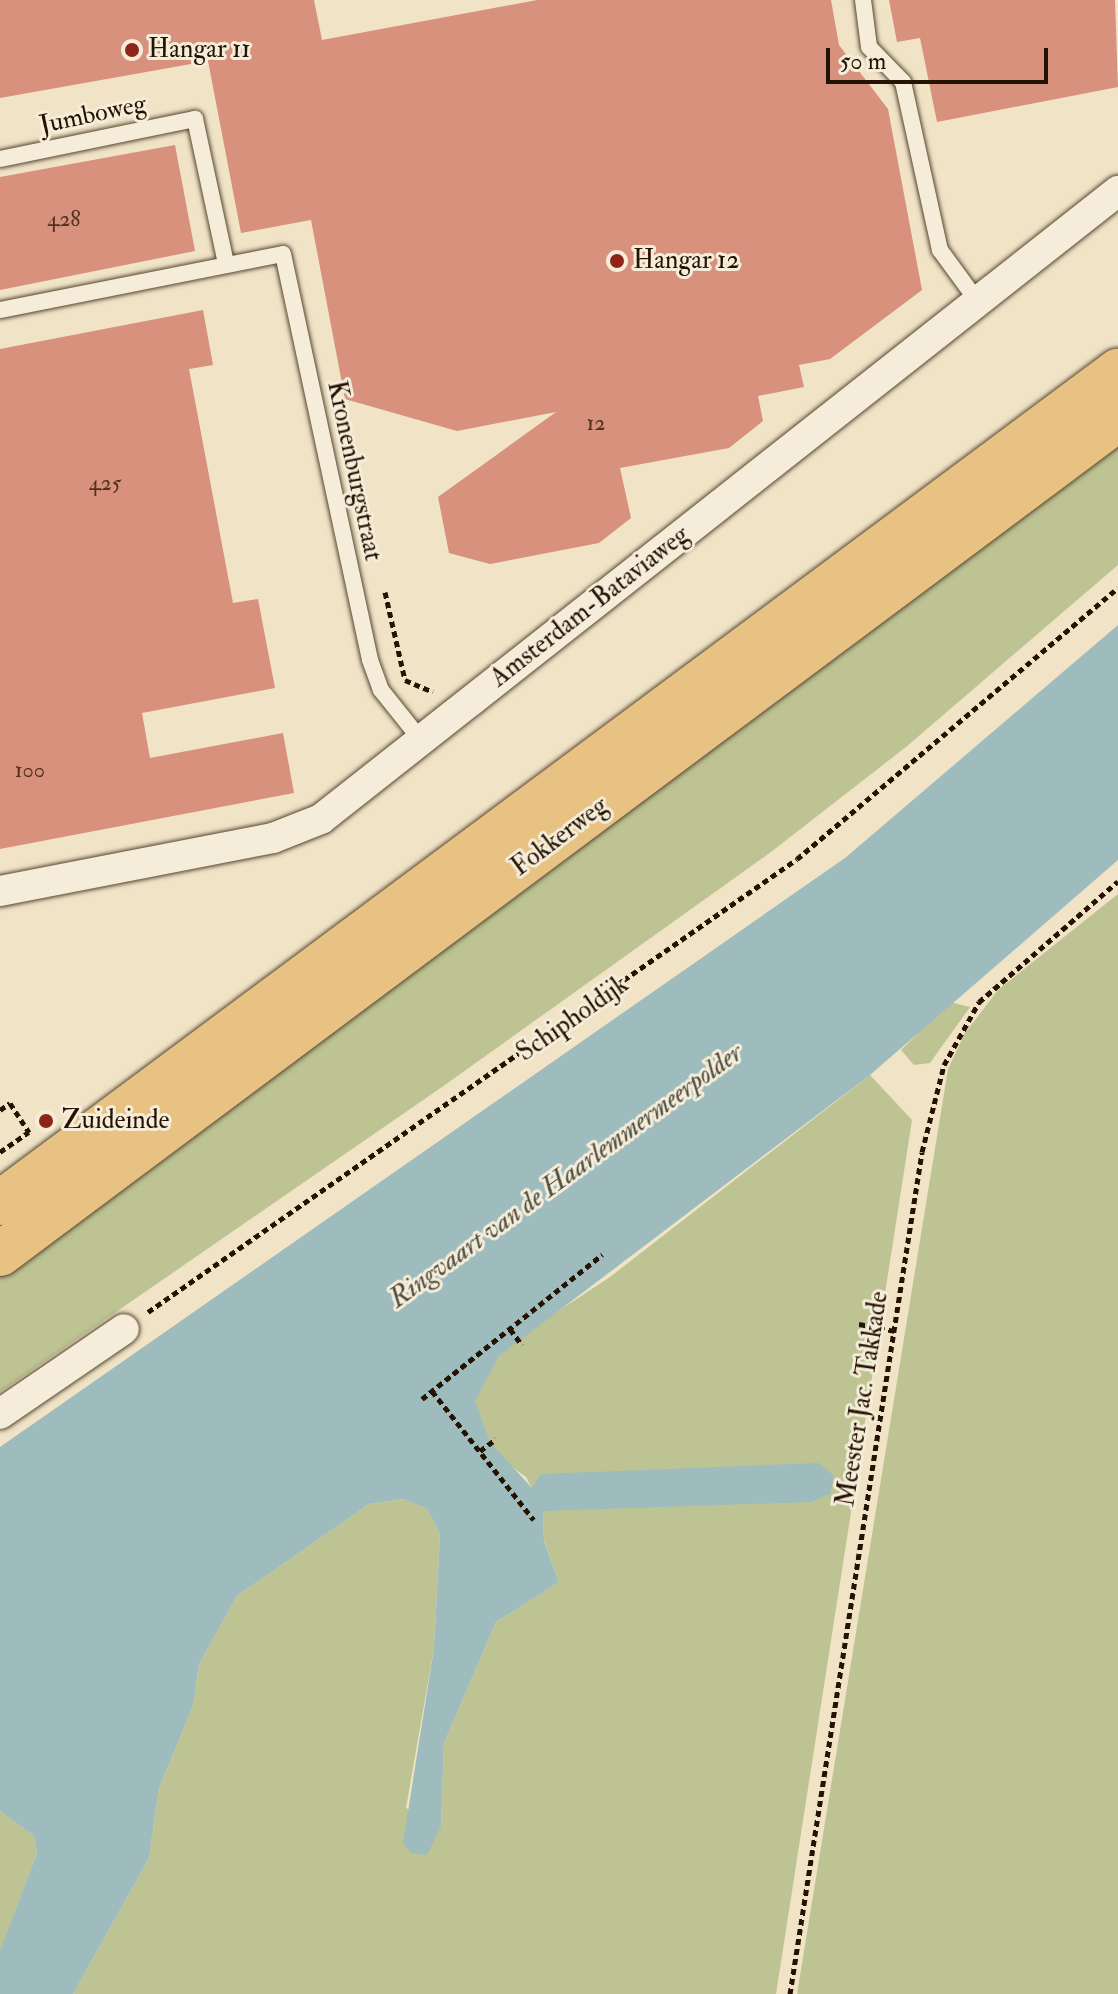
<!DOCTYPE html>
<html>
<head>
<meta charset="utf-8">
<style>
	body { margin:0 }
	#map { position:relative; width:1118px; height:1994px; overflow:hidden; background:#f0e3c6; font-family:"IM FELL Double Pica",serif }
	div>[style] { position:absolute }
	[style*='--x'] { left:calc(var(--x)*1px); top:calc(var(--y)*1px); width:calc(var(--w)*1px); rotate:calc(var(--a)*1deg) }
	.green>* { inset:0; background:#bdc392 }
	.water>* { inset:0; background:#9ebcbe }
	.building>* { inset:0; background:#d7917c }
	.path>* { height:5px; margin-top:-2.5px; transform-origin:0; background:repeating-linear-gradient(90deg,#241300 0 6px,transparent 0 10px) }
	.roads { filter:drop-shadow(0 0 2px #574732) drop-shadow(0 0 2px #574732) }
	.service>* { height:16px; margin:-8px; padding:0 8px; transform-origin:8px; border-radius:8px; background:#f5edda }
	.minor>* { height:30px; margin:-15px; padding:0 15px; transform-origin:15px; border-radius:15px; background:#f5edda }
	.primary>* { height:44px; margin:-22px; padding:0 22px; transform-origin:22px; border-radius:22px; background:#e8c283 }
	.dots>* { width:22px; height:22px; translate:-50% -50%; box-sizing:border-box; border:4px solid #f5edda; border-radius:50% }
	span { translate:-50% -50%; white-space:nowrap; text-align:center; line-height:1.15; -webkit-text-stroke:6px #f5edda; paint-order:stroke }
	.number-label { font-size:22px; color:#51321f }
	.number-label span { -webkit-text-stroke-width:0 }
	.poi-label { font-size:26px; color:#241300 }
	.left { translate:0 -50%; text-align:left }
	.street-label { font-size:26px; color:#241300 }
	.water-label { font-size:28px; color:#4f4e42; font-style:italic }
	.scale { position:absolute; left:826px; top:48px; width:222px; height:36px; box-sizing:border-box; border:4px solid #241300; border-top:0; padding-left:10px; font-size:24px; line-height:28px; white-space:nowrap; color:#241300; -webkit-text-stroke:6px #f5edda; paint-order:stroke }
</style>
</head>
<body>
<div id="map">
	<div class="green">
		<div style="clip-path:polygon(1118px 444px,1118px 565px,906px 747px,771px 852px,442px 1087px,0 1392px,0 1276px)"></div>
		<div style="clip-path:polygon(1118px 894px,1118px 1994px,797px 1994px,948px 1069px,965px 1033px,998px 990px)"></div>
		<div style="clip-path:polygon(950px 1002px,970px 1007px,930px 1063px,914px 1065px,901px 1050px)"></div>
		<div style="clip-path:polygon(870px 1075px,912px 1120px,776px 1994px,73px 1994px,149px 1858px,159px 1788px,193px 1706px,199px 1664px,237px 1596px,369px 1504px,403px 1499px,427px 1509px,440px 1534px,434px 1648px,406px 1808px,441px 1826px,444px 1743px,496px 1622px,559px 1582px,544px 1540px,543px 1510px,526px 1477px,500px 1458px,478px 1422px,475px 1401px,484px 1379px,499px 1356px,537px 1325px,610px 1277px)"></div>
		<div style="clip-path:polygon(0 1811px,34px 1836px,37px 1853px,0 1952px)"></div>
	</div>
	<div class="water">
		<div style="clip-path:polygon(1118px 625px,1118px 860px,870px 1075px,499px 1356px,475px 1401px,490px 1442px,532px 1488px,541px 1474px,819px 1463px,834px 1476px,830px 1494px,811px 1502px,543px 1511px,544px 1541px,559px 1582px,496px 1622px,444px 1743px,441px 1826px,427px 1855px,411px 1853px,403px 1843px,434px 1648px,440px 1534px,427px 1509px,403px 1499px,369px 1504px,237px 1596px,199px 1664px,193px 1706px,159px 1788px,149px 1858px,73px 1994px,0 1994px,0 1951px,37px 1853px,34px 1836px,0 1811px,0 1447px,845px 858px)"></div>
	</div>
	<div class="building">
		<div style="clip-path:polygon(0 0,314px 0,322px 40px,537px 0,831px 0,839px 45px,888px 109px,922px 290px,830px 359px,799px 365px,804px 387px,758px 396px,763px 421px,729px 448px,620px 468px,631px 518px,599px 543px,490px 564px,449px 553px,438px 497px,556px 412px,457px 431px,345px 399px,311px 220px,241px 233px,208px 61px,0 98px)"></div>
		<div style="clip-path:polygon(889px 0,1115px 0,1118px 87px,937px 122px,920px 38px,897px 42px)"></div>
		<div style="clip-path:polygon(175px 145px,195px 251px,0 290px,0 177px)"></div>
		<div style="clip-path:polygon(203px 310px,213px 365px,189px 369px,233px 603px,258px 599px,275px 688px,142px 713px,150px 758px,283px 733px,294px 793px,0 849px,0 349px)"></div>
	</div>
	<div class="path">
		<div style="--x:385;--y:592;--w:90;--a:77.2"></div>
		<div style="--x:405;--y:680;--w:30;--a:23"></div>
		<div style="--x:0;--y:1110;--w:12;--a:-35"></div>
		<div style="--x:10;--y:1103;--w:35;--a:57"></div>
		<div style="--x:0;--y:1152;--w:35;--a:-35"></div>
		<div style="--x:148;--y:1312;--w:791;--a:-34.91"></div>
		<div style="--x:797;--y:859;--w:420;--a:-40.2"></div>
		<div style="--x:859;--y:1324;--w:36;--a:11"></div>
		<div style="--x:510;--y:1329;--w:20;--a:53"></div>
		<div style="--x:432;--y:1391;--w:164;--a:51.7"></div>
		<div style="--x:422;--y:1399;--w:231;--a:-38.7"></div>
		<div style="--x:480;--y:1451;--w:20;--a:-37"></div>
		<div style="--x:790;--y:1994;--w:852;--a:-81.09"></div>
		<div style="--x:922;--y:1152;--w:90;--a:-75.8"></div>
		<div style="--x:944;--y:1065;--w:72;--a:-60.9"></div>
		<div style="--x:979;--y:1002;--w:184;--a:-41"></div>
	</div>
	<div class="roads">
		<div class="service">
			<div style="--x:863;--y:0;--w:47;--a:82.7"></div>
			<div style="--x:869;--y:47;--w:49;--a:45.8"></div>
			<div style="--x:903;--y:82;--w:172;--a:77.6"></div>
			<div style="--x:940;--y:250;--w:64;--a:53.8"></div>
			<div style="--x:0;--y:159;--w:199;--a:-11.6"></div>
			<div style="--x:195;--y:119;--w:148;--a:77.9"></div>
			<div style="--x:0;--y:310;--w:288;--a:-11.2"></div>
			<div style="--x:283;--y:254;--w:415;--a:77.9"></div>
			<div style="--x:370;--y:660;--w:32;--a:70"></div>
			<div style="--x:381;--y:690;--w:64;--a:51.3"></div>
		</div>
		<div class="minor">
			<div style="--x:0;--y:891;--w:278;--a:-11"></div>
			<div style="--x:273;--y:838;--w:52;--a:-21.6"></div>
			<div style="--x:321;--y:819;--w:1015;--a:-38.24"></div>
			<div style="--x:0;--y:1414;--w:150;--a:-34.4"></div>
		</div>
		<div class="primary">
			<div style="--x:0;--y:1203;--w:1394;--a:-36.66"></div>
			<div style="--x:0;--y:1254;--w:1395;--a:-36.75"></div>
		</div>
	</div>
	<div class="dots">
		<div style="left:132px;top:50px;background:#8f2418"></div>
		<div style="left:617px;top:261px;background:#8f2418"></div>
		<div style="left:46px;top:1121px;background:#8f2418"></div>
	</div>
	<div class="number-label">
		<span style="left:64px;top:220px">428</span>
		<span style="left:596px;top:424px">12</span>
		<span style="left:105px;top:484px">425</span>
		<span style="left:30px;top:771px">100</span>
	</div>
	<div class="poi-label">
		<span class="left" style="left:148px;top:50px">Hangar 11</span>
		<span class="left" style="left:633px;top:261px">Hangar 12</span>
		<span class="left" style="left:62px;top:1121px">Zuideinde</span>
	</div>
	<div class="street-label">
		<span style="left:93px;top:115px;rotate:-12deg">Jumboweg</span>
		<span style="left:354px;top:471px;rotate:78deg">Kronenburgstraat</span>
		<span style="left:590px;top:607px;rotate:-38deg">Amsterdam-Bataviaweg</span>
		<span style="left:560px;top:837px;rotate:-37deg">Fokkerweg</span>
		<span style="left:573px;top:1019px;rotate:-35deg">Schipholdijk</span>
		<span style="left:863px;top:1399px;rotate:-81deg">Meester Jac. Takkade</span>
	</div>
	<div class="water-label">
		<span style="left:566px;top:1176px;rotate:-36deg">Ringvaart van de Haarlemmermeerpolder</span>
	</div>
	<div class="scale">50 m</div>
</div>
</body>
</html>
